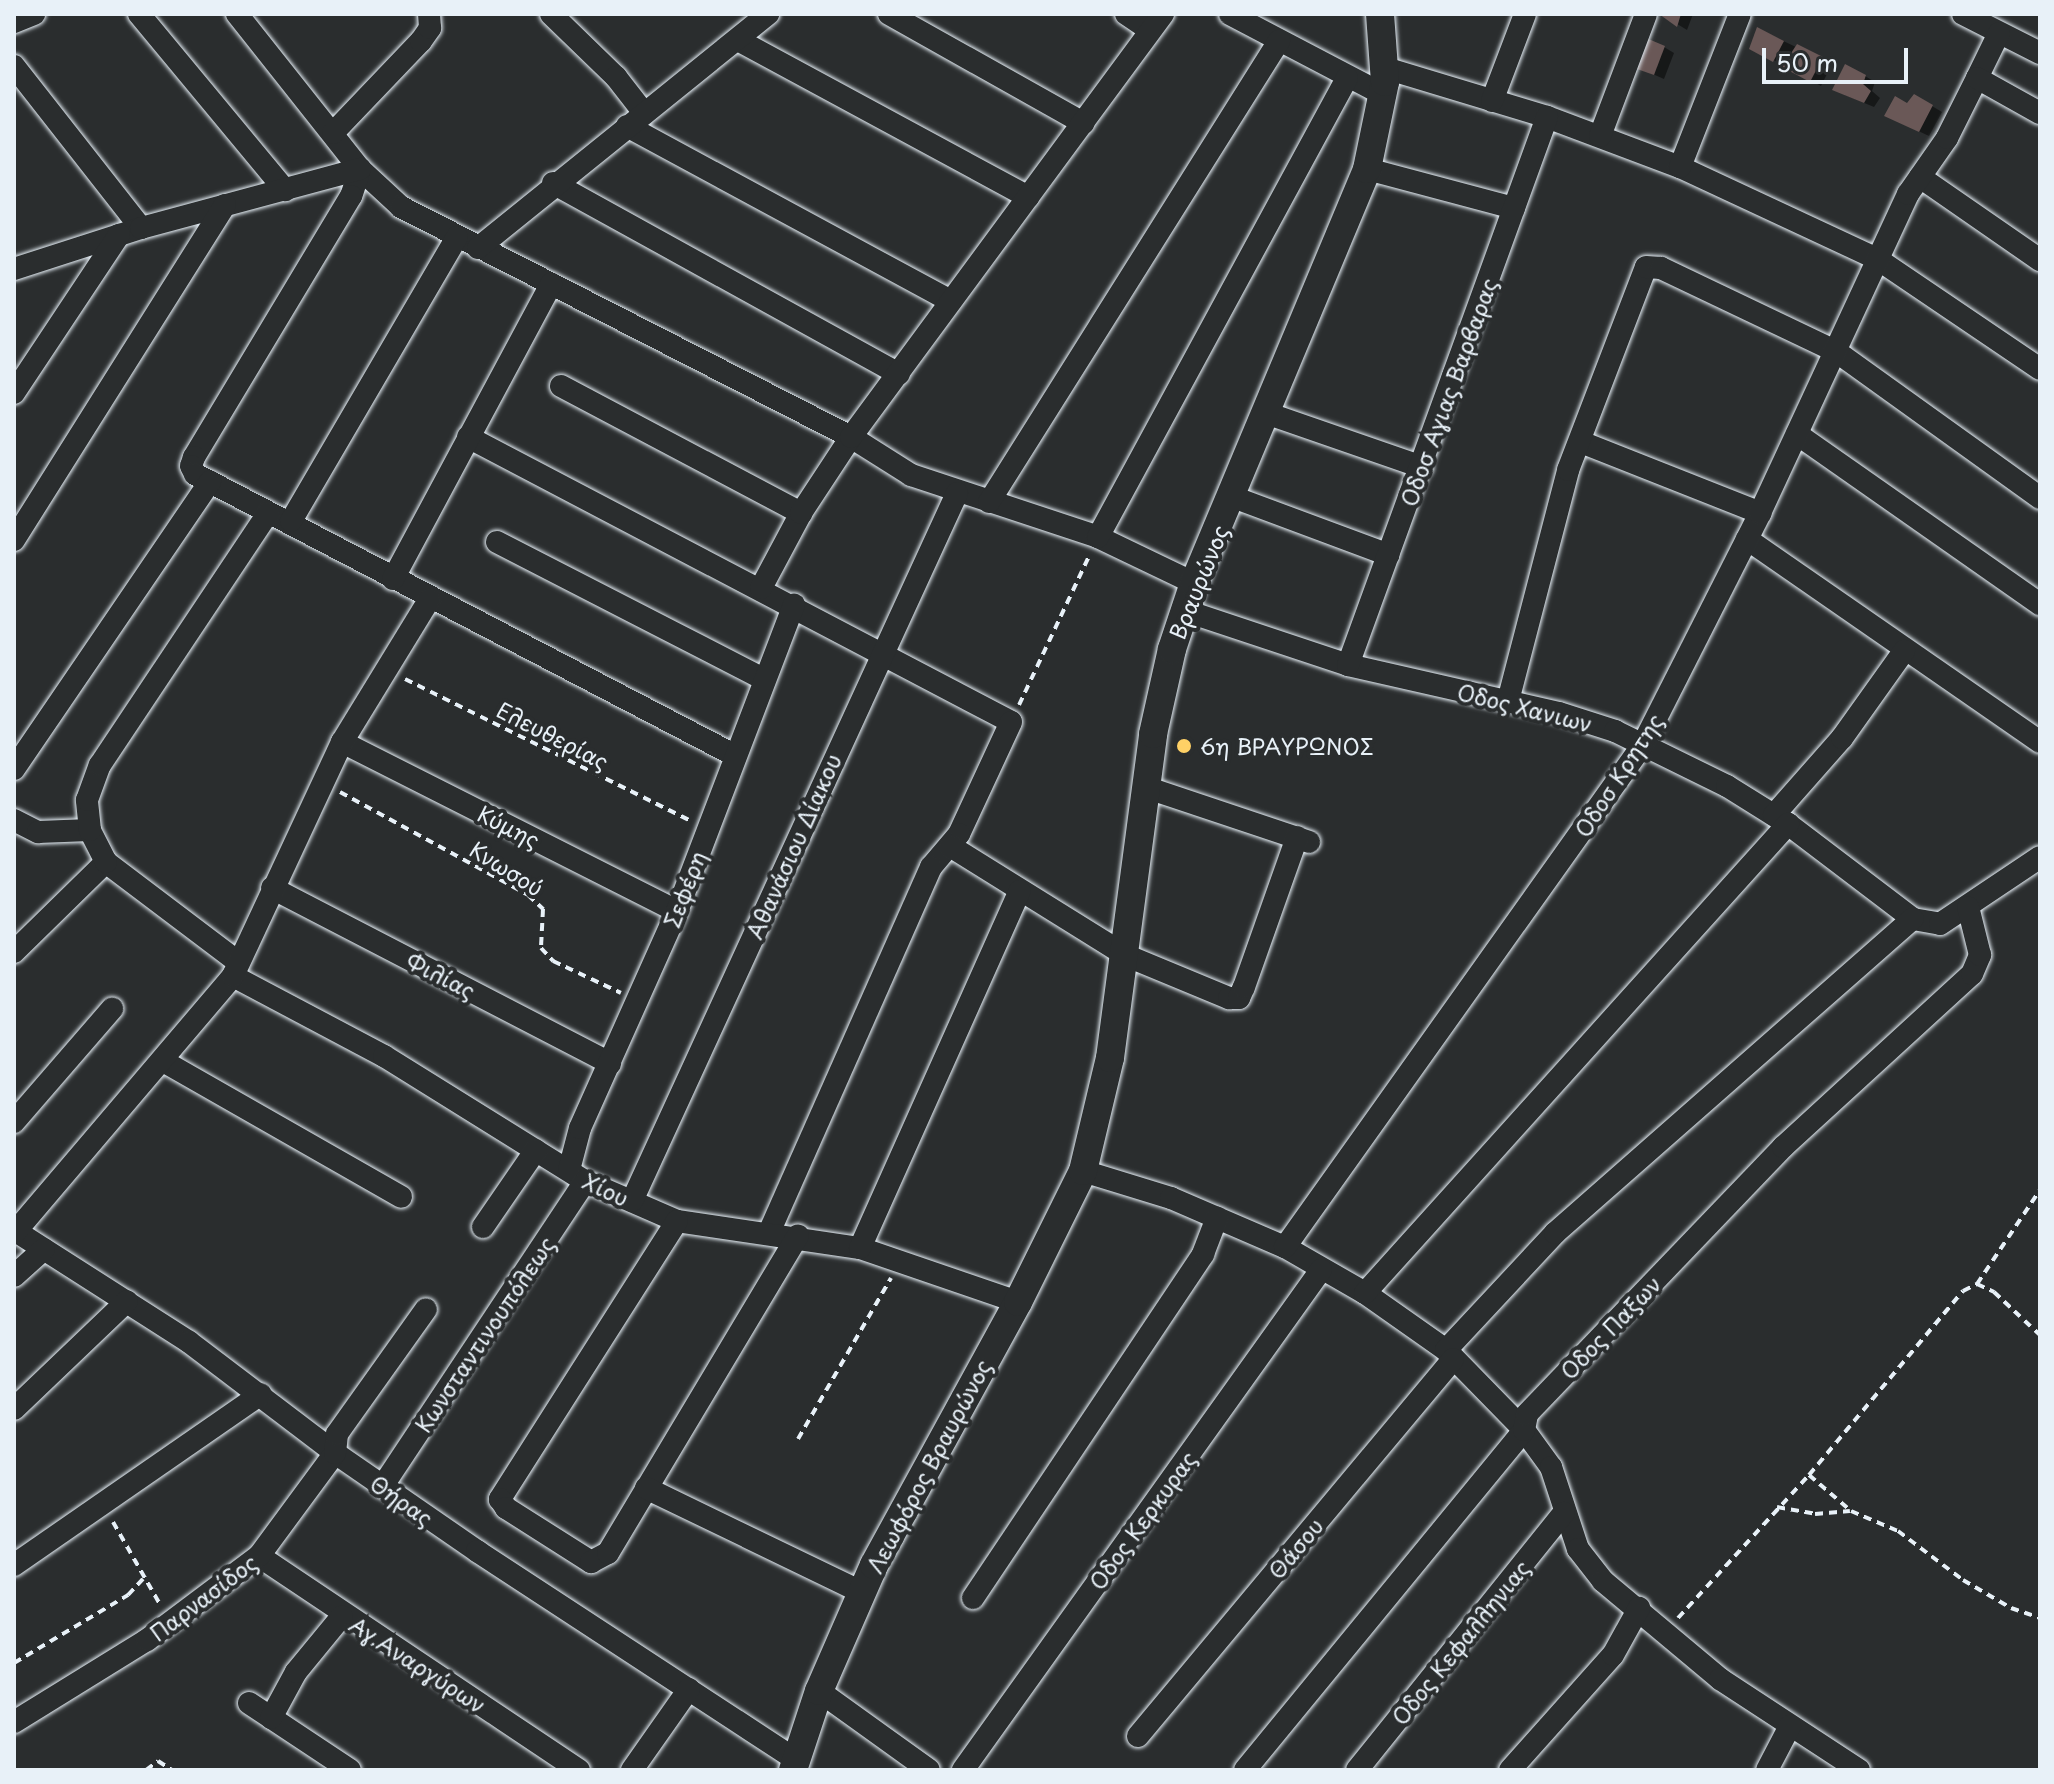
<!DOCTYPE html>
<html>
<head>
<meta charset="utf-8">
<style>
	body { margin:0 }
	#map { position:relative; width:2054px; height:1784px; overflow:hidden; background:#2a2d2e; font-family:"Playpen Sans",sans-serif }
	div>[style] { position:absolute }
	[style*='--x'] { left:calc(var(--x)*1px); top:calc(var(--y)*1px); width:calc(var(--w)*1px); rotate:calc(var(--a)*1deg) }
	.shadow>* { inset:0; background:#0007 }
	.building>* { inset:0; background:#6a5857 }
	.path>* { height:4px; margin-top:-2px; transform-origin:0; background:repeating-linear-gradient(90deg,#e8f1f8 0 8px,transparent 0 14px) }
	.roads { filter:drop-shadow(0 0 2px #e8f1f8) drop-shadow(0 0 2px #e8f1f8) }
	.minor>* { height:22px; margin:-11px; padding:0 11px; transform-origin:11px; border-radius:11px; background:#2a2d2e }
	.major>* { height:28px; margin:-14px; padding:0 14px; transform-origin:14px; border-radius:14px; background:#2a2d2e }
	.dots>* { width:22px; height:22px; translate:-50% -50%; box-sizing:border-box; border:4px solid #2a2d2e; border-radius:50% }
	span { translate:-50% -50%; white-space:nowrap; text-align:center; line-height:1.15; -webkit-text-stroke:8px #2a2d2e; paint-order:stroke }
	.street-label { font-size:22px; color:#e8f1f8 }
	.poi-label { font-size:22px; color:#e8f1f8 }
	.left { translate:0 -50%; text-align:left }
	.frame { position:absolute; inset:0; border:16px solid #e8f1f8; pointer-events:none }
	.scale { position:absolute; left:1762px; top:48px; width:146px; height:36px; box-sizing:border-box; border:4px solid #e8f1f8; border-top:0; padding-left:10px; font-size:24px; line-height:28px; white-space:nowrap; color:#e8f1f8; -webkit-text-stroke:6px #2a2d2e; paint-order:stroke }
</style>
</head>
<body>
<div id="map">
	<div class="shadow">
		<div style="clip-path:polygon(1661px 14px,1693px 14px,1687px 30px)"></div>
		<div style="clip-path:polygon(1758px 29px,1832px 64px,1821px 86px,1752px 48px)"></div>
		<div style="clip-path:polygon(1664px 47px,1674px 53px,1664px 79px,1639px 68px)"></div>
		<div style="clip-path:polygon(1865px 76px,1875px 82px,1872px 91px,1880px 98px,1874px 107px,1845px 95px)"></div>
		<div style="clip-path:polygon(1915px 96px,1942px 112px,1929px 136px,1897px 121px)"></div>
	</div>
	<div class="building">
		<div style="clip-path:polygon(1659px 14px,1681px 14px,1677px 27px)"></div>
		<div style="clip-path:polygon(1757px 27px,1784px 41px,1773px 62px,1749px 49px)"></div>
		<div style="clip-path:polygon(1646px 38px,1665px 46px,1654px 75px,1637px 69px)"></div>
		<div style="clip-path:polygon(1797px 44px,1823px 57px,1810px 82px,1782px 67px)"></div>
		<div style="clip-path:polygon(1845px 64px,1866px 75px,1863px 84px,1871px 91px,1864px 103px,1832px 90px)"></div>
		<div style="clip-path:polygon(1914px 94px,1933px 105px,1919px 132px,1884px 116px,1895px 96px,1907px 103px)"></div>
	</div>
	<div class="path">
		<div style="--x:405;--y:679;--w:319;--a:26.4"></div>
		<div style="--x:1019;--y:705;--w:167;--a:-64.8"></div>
		<div style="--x:340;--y:792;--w:214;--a:28.7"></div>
		<div style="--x:528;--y:895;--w:21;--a:43"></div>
		<div style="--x:543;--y:909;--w:39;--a:93"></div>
		<div style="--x:541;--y:948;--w:18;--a:47"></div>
		<div style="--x:553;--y:961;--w:75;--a:25.2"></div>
		<div style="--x:1977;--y:1284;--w:113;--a:-56.2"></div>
		<div style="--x:798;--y:1439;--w:186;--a:-60"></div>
		<div style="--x:1809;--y:1475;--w:55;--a:40.6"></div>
		<div style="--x:1851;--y:1511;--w:51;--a:23.1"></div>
		<div style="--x:1898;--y:1531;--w:81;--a:37"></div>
		<div style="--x:1963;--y:1580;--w:56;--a:30.3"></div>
		<div style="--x:2011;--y:1608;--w:31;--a:19"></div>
		<div style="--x:1777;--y:1507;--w:39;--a:10"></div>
		<div style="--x:1815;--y:1514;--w:35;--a:-5"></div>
		<div style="--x:113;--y:1522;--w:97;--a:60.3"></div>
		<div style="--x:1678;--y:1618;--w:194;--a:-47.5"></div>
		<div style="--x:1809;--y:1475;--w:240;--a:-50.1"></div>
		<div style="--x:1963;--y:1291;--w:16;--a:-27"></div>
		<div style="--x:1977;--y:1284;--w:19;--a:25"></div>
		<div style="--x:1994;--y:1292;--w:63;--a:43.1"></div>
		<div style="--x:14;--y:1663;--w:133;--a:-30.8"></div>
		<div style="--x:128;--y:1595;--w:22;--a:-47"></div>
		<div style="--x:146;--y:1770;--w:15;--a:-37"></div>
		<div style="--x:158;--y:1761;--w:17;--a:33"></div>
	</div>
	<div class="roads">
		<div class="minor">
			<div style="--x:139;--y:14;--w:229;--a:50.3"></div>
			<div style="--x:237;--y:14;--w:198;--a:51.6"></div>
			<div style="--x:360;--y:169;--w:56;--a:42.8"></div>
			<div style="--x:401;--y:207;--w:505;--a:27.07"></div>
			<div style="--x:851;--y:437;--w:71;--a:32.3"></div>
			<div style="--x:911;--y:475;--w:197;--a:18.3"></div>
			<div style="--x:1098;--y:537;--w:106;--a:25.6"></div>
			<div style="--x:551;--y:14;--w:91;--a:44.1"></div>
			<div style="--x:616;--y:77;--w:46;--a:52.1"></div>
			<div style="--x:889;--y:14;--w:223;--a:29.3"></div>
			<div style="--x:1126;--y:14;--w:29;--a:34"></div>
			<div style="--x:1230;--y:14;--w:174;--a:27.7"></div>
			<div style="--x:1963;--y:14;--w:86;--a:26.9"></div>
			<div style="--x:14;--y:22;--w:22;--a:-22"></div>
			<div style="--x:738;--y:40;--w:330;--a:28.4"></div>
			<div style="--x:14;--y:66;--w:206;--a:51.9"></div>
			<div style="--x:1385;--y:68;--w:169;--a:16.8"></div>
			<div style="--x:1547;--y:117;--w:142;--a:20.6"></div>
			<div style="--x:1680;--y:167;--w:220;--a:25"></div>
			<div style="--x:1879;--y:260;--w:194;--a:34.1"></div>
			<div style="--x:1977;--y:78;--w:50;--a:-63.9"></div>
			<div style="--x:1492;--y:101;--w:93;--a:-69.2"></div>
			<div style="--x:627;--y:126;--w:368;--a:28.4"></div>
			<div style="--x:333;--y:133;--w:127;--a:-46.3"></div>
			<div style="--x:421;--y:41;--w:16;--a:-55"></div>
			<div style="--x:430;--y:28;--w:14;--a:-94"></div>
			<div style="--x:1600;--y:136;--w:130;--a:-69.3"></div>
			<div style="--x:1680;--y:167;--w:164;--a:-68.6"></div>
			<div style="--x:360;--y:169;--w:28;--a:108"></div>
			<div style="--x:351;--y:196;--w:305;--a:121"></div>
			<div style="--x:194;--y:457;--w:9;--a:108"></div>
			<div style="--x:191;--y:466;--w:9;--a:63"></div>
			<div style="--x:195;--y:474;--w:608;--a:27.53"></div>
			<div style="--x:1367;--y:169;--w:152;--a:14.9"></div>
			<div style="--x:1920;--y:177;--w:146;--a:34.7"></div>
			<div style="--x:553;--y:183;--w:395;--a:28.9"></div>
			<div style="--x:478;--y:248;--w:373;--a:-38.9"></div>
			<div style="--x:14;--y:269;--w:133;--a:-17.9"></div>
			<div style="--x:141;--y:228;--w:227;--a:-15.1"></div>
			<div style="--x:561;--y:386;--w:272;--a:27.9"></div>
			<div style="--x:14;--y:393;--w:190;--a:-56.4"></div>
			<div style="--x:1269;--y:414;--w:162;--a:19.1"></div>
			<div style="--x:1797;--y:434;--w:297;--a:35"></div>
			<div style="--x:468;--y:437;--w:613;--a:27.69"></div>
			<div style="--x:1011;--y:722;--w:123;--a:114.9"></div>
			<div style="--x:959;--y:834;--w:43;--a:130.3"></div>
			<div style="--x:931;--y:867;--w:400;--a:113.9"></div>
			<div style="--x:1581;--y:442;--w:193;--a:21.6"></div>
			<div style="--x:1233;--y:497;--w:166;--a:20.4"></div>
			<div style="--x:989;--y:502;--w:545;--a:-57.83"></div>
			<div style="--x:291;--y:521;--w:329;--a:-59.7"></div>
			<div style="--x:1098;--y:537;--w:522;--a:-61.52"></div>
			<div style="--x:1747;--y:539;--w:356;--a:34.7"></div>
			<div style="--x:14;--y:540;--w:396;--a:-57.8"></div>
			<div style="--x:497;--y:542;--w:298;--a:27.2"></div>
			<div style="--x:393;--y:579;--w:335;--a:-61.8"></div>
			<div style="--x:761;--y:588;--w:85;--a:-61.9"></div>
			<div style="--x:801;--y:513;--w:91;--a:-56.7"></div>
			<div style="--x:851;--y:437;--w:526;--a:-53.59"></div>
			<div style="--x:1183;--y:610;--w:174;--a:18.4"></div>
			<div style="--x:1348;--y:665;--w:216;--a:12.8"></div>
			<div style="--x:1559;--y:713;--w:59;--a:17.8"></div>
			<div style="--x:1615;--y:731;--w:125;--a:26.2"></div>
			<div style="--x:1727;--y:786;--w:72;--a:31.9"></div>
			<div style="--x:1788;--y:824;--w:157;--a:37.2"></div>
			<div style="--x:1913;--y:919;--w:27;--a:10"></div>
			<div style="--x:1940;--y:924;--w:120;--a:-33.8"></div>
			<div style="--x:1348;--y:665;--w:583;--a:-70.04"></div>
			<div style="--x:1508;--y:701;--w:239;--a:-75.4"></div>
			<div style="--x:1568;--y:470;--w:217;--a:-69"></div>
			<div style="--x:1646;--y:267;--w:15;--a:4"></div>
			<div style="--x:1661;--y:268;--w:195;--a:25.5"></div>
			<div style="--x:1837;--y:352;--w:250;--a:35.7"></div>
			<div style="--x:342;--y:742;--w:375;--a:26.8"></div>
			<div style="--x:14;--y:769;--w:348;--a:-55.7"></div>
			<div style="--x:1145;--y:787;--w:173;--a:18.5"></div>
			<div style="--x:1774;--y:815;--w:103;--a:-48.6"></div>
			<div style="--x:1842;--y:738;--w:107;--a:-54.5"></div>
			<div style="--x:14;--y:820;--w:27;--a:27"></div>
			<div style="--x:38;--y:832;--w:52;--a:-2.2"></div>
			<div style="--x:950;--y:846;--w:206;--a:31.9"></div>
			<div style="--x:1125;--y:955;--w:113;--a:22.5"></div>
			<div style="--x:1229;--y:998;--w:10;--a:0"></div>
			<div style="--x:1239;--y:998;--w:12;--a:-66"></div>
			<div style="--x:1244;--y:987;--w:159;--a:-70.5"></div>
			<div style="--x:272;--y:888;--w:381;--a:27.4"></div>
			<div style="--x:14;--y:952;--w:129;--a:-44.4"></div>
			<div style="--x:238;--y:962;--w:166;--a:-142.9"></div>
			<div style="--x:106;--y:862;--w:36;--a:-117"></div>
			<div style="--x:90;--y:830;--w:30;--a:-96"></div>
			<div style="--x:87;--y:800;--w:37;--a:-70"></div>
			<div style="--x:100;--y:765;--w:303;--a:-56.3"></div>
			<div style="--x:233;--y:976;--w:171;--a:27.9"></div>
			<div style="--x:384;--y:1056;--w:237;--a:31.9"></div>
			<div style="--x:585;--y:1181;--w:100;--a:23.5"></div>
			<div style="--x:677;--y:1221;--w:185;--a:8.4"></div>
			<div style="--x:860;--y:1248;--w:167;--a:18.9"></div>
			<div style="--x:163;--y:1061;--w:274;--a:29.7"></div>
			<div style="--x:14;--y:1122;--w:150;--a:-49.1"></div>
			<div style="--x:569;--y:1170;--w:43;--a:-75.3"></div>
			<div style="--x:580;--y:1128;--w:238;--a:-65.9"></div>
			<div style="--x:677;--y:911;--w:328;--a:-69.1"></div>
			<div style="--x:1083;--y:1171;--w:92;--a:17.1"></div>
			<div style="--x:1171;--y:1198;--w:124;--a:23.3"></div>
			<div style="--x:1285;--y:1247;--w:92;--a:29.9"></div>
			<div style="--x:1365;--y:1293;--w:99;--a:35.1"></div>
			<div style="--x:1446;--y:1350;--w:112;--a:45.7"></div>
			<div style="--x:1524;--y:1430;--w:46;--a:53.9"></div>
			<div style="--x:1551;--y:1467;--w:86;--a:71.8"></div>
			<div style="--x:1578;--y:1549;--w:41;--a:52"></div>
			<div style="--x:1603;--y:1581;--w:153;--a:39.9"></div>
			<div style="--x:1720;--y:1679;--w:166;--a:33.2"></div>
			<div style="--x:632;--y:1201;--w:779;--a:-65.34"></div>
			<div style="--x:677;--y:1221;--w:330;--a:122.5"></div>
			<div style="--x:500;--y:1499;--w:11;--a:56"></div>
			<div style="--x:506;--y:1508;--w:101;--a:32.4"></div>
			<div style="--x:591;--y:1562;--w:19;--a:-28"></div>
			<div style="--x:608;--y:1553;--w:370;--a:-59.1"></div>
			<div style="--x:483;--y:1227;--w:93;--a:-55.5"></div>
			<div style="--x:14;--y:1230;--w:208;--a:32.6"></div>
			<div style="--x:189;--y:1342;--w:183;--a:37.2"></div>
			<div style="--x:335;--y:1453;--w:173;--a:34.6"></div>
			<div style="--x:477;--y:1551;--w:381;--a:33.2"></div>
			<div style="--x:16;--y:1231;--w:335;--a:-49.6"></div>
			<div style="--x:233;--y:976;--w:258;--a:-65"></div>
			<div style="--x:342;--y:742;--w:167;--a:-58.5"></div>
			<div style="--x:1285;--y:1247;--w:615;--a:-54.53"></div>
			<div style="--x:1642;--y:746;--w:261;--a:-63.1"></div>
			<div style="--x:1760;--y:513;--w:352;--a:-65.1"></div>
			<div style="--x:1908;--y:194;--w:68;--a:-55.1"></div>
			<div style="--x:1947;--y:138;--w:67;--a:-63.4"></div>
			<div style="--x:1977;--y:78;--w:72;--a:29.1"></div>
			<div style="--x:860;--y:1248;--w:391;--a:-65.9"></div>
			<div style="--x:14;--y:1276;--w:40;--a:-42"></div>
			<div style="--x:1365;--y:1293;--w:632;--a:-47.95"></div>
			<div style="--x:1446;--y:1350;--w:160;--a:-47"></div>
			<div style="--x:1555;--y:1233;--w:476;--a:-41.3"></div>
			<div style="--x:14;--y:1409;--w:156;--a:-43.7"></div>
			<div style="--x:382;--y:1487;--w:367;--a:-56.4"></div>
			<div style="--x:646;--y:1488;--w:239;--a:25.8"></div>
			<div style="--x:259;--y:1556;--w:385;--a:33.8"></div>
			<div style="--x:14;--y:1565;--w:300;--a:-34.7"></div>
			<div style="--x:973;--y:1598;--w:414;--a:-56.2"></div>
			<div style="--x:1203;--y:1254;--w:39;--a:-69"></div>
			<div style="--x:819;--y:1691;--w:135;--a:35.7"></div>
			<div style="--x:249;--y:1703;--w:121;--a:33.6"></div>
			<div style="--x:271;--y:1718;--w:52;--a:-61.5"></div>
			<div style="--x:296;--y:1672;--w:72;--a:-50.6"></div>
			<div style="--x:14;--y:1722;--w:156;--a:-31.7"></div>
			<div style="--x:147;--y:1640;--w:140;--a:-36.9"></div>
			<div style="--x:259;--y:1556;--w:128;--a:-53.6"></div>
			<div style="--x:335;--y:1453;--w:19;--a:-84"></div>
			<div style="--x:337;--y:1434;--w:153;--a:-54.5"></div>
			<div style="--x:1138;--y:1736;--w:491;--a:-50.1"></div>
			<div style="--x:632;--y:1770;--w:99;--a:-54.9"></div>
			<div style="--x:963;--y:1770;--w:615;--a:-54.4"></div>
			<div style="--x:1245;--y:1770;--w:440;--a:-50.6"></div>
			<div style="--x:1524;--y:1430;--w:16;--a:-79"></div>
			<div style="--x:1527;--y:1414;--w:370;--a:-46.2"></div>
			<div style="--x:1783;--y:1147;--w:256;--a:-42.5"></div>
			<div style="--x:1972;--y:974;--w:21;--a:-67"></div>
			<div style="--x:1980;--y:955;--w:49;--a:-104"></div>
			<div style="--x:1357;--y:1770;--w:330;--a:-51.2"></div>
			<div style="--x:1510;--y:1770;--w:154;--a:-48.2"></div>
			<div style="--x:1613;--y:1655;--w:54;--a:-61"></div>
			<div style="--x:1767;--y:1770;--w:50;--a:-62.4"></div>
		</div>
		<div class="major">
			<div style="--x:793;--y:1770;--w:83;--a:-71.8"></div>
			<div style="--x:819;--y:1691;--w:137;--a:-66.4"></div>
			<div style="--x:874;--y:1565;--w:300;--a:-61.3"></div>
			<div style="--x:1018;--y:1302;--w:146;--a:-63.6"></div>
			<div style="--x:1083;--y:1171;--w:116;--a:-76.6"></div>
			<div style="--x:1110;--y:1058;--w:327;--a:-82.4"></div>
			<div style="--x:1153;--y:734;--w:87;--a:-77.4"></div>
			<div style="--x:1172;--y:649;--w:70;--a:-71.6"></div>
			<div style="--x:1194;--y:583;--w:449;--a:-67.3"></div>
			<div style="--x:1367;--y:169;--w:89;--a:-78.3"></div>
			<div style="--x:1385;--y:82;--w:68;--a:-94.2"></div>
		</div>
	</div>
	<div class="dots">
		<div style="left:1184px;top:746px;background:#ffd166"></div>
	</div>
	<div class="street-label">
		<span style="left:1448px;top:392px;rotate:-70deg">Οδοσ Αγιας Βαρβαρας</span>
		<span style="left:1198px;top:582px;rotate:-68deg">Βραυρώνος</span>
		<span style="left:1525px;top:707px;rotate:14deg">Οδος Χανιων</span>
		<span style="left:553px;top:735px;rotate:27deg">Ελευθερίας</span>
		<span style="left:1618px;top:775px;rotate:-57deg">Οδοσ Κρητης</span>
		<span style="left:509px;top:826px;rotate:27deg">Κύμης</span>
		<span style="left:793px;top:846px;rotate:-66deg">Αθανάσιου Δίακου</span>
		<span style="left:507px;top:868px;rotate:32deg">Κνωσού</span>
		<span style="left:684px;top:889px;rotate:-69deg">Σεφέρη</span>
		<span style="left:441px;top:975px;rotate:27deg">Φιλίας</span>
		<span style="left:606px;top:1189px;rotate:25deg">Χίου</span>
		<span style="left:1610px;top:1327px;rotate:-46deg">Οδος Παξων</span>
		<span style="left:484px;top:1334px;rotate:-56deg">Κωνσταντινουπόλεως</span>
		<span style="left:928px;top:1466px;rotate:-62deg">Λεωφόρος Βραυρώνος</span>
		<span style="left:402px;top:1500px;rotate:35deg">Θήρας</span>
		<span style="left:1142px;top:1520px;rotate:-54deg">Οδος Κερκυρας</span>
		<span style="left:1295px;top:1548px;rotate:-50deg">Θάσου</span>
		<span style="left:203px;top:1597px;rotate:-37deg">Παρνασίδος</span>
		<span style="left:1460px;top:1642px;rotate:-51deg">Οδος Κεφαλληνιας</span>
		<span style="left:418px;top:1664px;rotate:33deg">Αγ.Αναργύρων</span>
	</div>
	<div class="poi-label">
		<span class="left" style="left:1200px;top:746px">6η ΒΡΑΥΡΩΝΟΣ</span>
	</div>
	<div class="frame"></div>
	<div class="scale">50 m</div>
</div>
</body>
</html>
